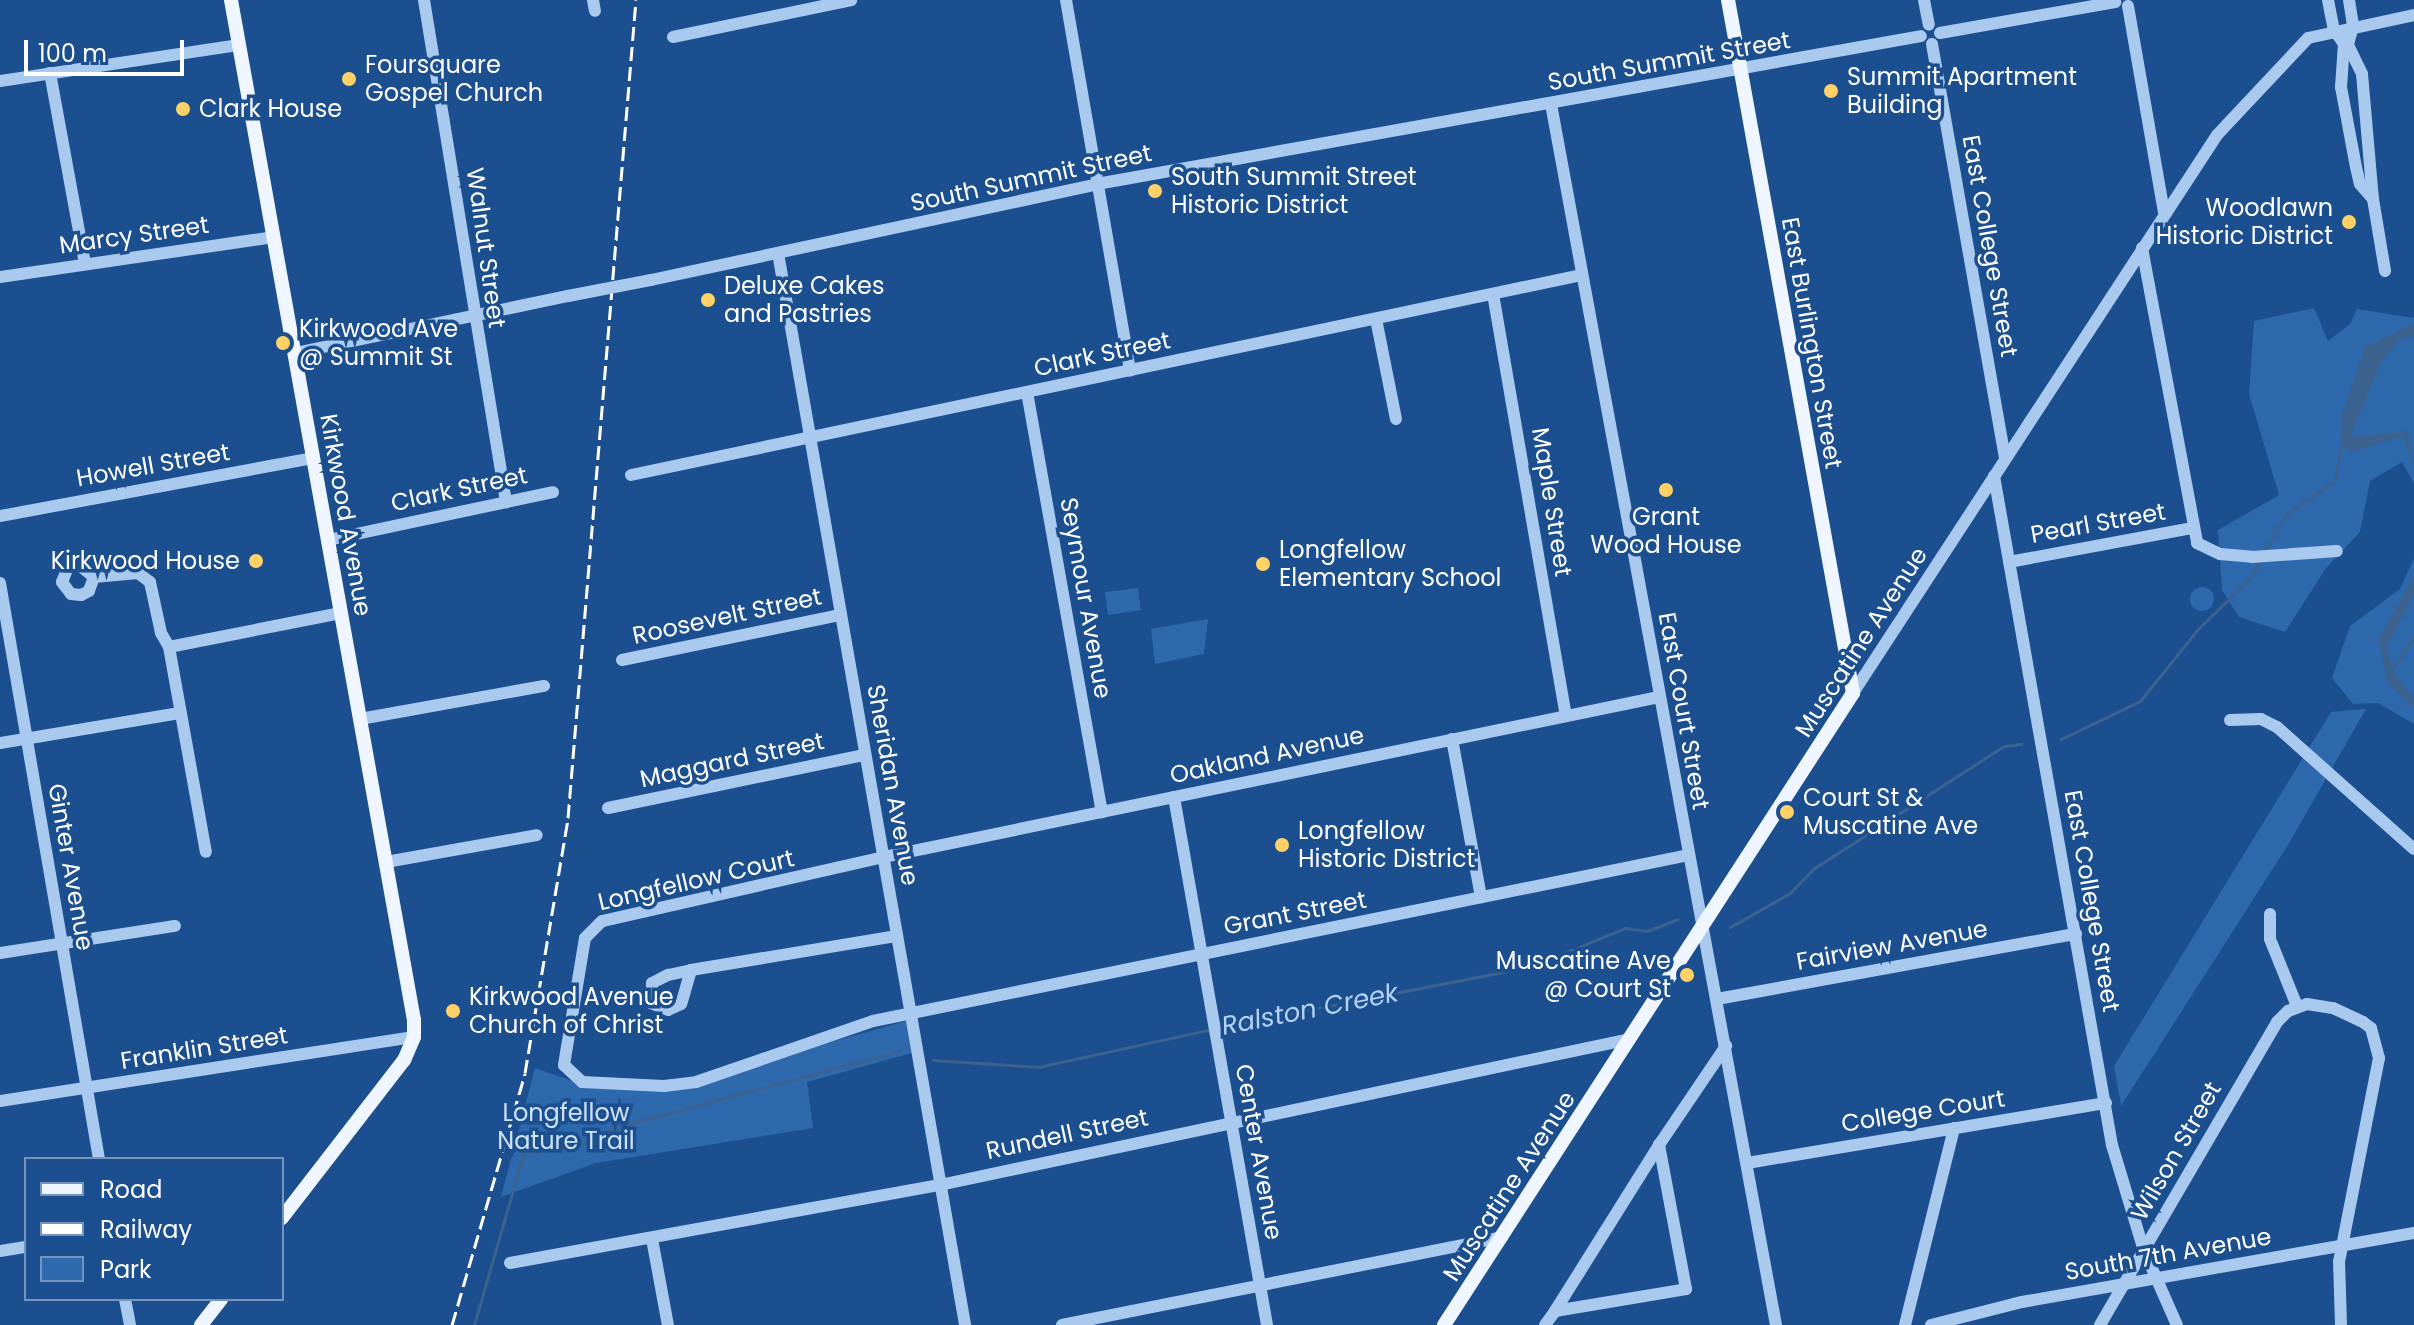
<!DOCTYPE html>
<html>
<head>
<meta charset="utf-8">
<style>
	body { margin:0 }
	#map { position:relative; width:2414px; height:1325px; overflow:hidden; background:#1b4f8f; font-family:Poppins,sans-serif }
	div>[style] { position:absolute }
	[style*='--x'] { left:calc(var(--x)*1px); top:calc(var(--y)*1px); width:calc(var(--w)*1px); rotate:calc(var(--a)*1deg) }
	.green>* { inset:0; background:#2e69ad }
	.round { border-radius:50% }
	.water>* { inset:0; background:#3c6290 }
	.stream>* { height:3px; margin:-1.5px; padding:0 1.5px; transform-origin:1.5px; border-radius:1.5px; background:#3c6290 }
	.minor>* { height:12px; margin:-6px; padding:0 6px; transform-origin:6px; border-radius:6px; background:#a9c9ee }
	.major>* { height:14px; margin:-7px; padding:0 7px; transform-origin:7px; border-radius:7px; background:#f0f6ff }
	.rail>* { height:3px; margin-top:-1.5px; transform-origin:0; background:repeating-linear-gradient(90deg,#fff 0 14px,transparent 0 20px) }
	.minor-bridge>* { height:12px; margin:-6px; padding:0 6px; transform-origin:6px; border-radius:6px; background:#a9c9ee }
	.dots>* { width:22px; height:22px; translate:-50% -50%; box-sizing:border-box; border:4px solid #1b4f8f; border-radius:50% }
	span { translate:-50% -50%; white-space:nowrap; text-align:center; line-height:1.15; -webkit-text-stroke:7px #1b4f8f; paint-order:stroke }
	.street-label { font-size:24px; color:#fff }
	.poi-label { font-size:24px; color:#fff }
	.left { translate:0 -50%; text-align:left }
	.right { translate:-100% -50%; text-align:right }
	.park-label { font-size:24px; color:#cfe3fa }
	.water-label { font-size:26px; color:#b5d3f5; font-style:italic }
	.legend { position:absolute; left:24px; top:1157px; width:260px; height:144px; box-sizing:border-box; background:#1b4f8f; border:2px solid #7695bc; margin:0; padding:10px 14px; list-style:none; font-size:24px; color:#fff }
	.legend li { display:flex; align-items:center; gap:16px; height:40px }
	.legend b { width:40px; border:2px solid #7695bc }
	.scale { position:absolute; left:24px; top:40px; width:160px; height:36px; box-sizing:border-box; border:4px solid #fff; border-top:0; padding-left:10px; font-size:24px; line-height:28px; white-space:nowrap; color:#fff; -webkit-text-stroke:6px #1b4f8f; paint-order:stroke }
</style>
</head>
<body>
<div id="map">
	<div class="green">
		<div style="clip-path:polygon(2314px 308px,2328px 341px,2350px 324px,2357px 309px,2414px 318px,2414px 483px,2402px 462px,2370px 481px,2360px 532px,2326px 568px,2285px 632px,2239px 617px,2222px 590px,2218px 530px,2279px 495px,2249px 394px,2254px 321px)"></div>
		<div style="clip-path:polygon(2414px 559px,2414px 724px,2378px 703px,2353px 704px,2332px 678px,2350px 626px,2400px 589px)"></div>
		<div class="round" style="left:2190px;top:587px;width:24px;height:24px"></div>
		<div style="clip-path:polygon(1138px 588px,1141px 610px,1108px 615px,1105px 592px)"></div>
		<div style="clip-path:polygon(1208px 619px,1204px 654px,1155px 664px,1151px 629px)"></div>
		<div style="clip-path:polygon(2366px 709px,2288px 845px,2121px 1106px,2114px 1066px,2331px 712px)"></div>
		<div style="clip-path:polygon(906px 1021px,912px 1053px,807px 1082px,813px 1128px,596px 1163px,501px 1197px,535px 1068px,584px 1085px,657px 1091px)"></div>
	</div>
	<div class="water">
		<div style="clip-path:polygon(2414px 323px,2414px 336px,2399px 340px,2382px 360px,2350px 437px,2408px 431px,2414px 468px,2403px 436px,2351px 452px,2341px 445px,2343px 412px,2365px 347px)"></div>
		<div style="clip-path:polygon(2414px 576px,2414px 594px,2387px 647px,2394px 673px,2414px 699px,2414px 708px,2387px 683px,2379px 639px)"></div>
	</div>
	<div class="stream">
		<div style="--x:2264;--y:553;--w:45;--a:-60.6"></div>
		<div style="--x:2286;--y:514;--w:59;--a:-34"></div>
		<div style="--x:2335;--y:481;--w:36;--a:-81"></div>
		<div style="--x:2392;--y:671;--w:41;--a:-57.8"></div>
		<div style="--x:2061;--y:739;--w:88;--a:-25.7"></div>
		<div style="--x:2140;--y:701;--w:91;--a:-51.2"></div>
		<div style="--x:2197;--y:630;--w:73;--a:-44.4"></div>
		<div style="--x:2249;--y:579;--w:23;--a:-59"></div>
		<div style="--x:1730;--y:927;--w:69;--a:-29.5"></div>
		<div style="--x:1790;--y:893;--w:33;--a:-46"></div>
		<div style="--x:1813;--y:869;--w:227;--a:-32.8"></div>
		<div style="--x:2004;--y:746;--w:17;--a:-7"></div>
		<div style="--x:1220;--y:1027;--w:316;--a:-11"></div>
		<div style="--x:1530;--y:967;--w:103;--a:-22.3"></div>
		<div style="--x:1625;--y:928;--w:22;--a:8"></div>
		<div style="--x:1647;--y:931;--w:33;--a:-21"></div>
		<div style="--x:933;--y:1060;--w:105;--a:3.8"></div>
		<div style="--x:1038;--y:1067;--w:179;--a:-12.3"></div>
		<div style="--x:474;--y:1325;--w:180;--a:-73.9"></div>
		<div style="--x:524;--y:1152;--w:50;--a:-4.6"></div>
		<div style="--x:574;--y:1148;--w:45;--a:-26.6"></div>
		<div style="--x:614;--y:1128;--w:296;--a:-15.1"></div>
	</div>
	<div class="minor">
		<div style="--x:424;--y:0;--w:509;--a:80.72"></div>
		<div style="--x:593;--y:0;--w:11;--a:80"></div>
		<div style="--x:1066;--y:0;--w:376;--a:80.2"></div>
		<div style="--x:1924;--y:0;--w:25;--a:79"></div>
		<div style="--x:2328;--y:0;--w:31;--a:79"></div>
		<div style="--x:2334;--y:30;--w:17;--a:54"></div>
		<div style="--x:2344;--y:44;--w:43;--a:94"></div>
		<div style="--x:2341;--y:87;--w:81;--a:79.4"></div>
		<div style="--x:2356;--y:167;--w:17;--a:77"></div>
		<div style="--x:2360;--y:184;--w:20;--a:49"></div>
		<div style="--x:2349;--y:0;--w:26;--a:81"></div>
		<div style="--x:2353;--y:26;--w:20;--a:105"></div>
		<div style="--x:2348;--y:45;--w:32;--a:64"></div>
		<div style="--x:2362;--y:74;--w:125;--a:85"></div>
		<div style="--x:2373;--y:199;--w:73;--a:80.5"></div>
		<div style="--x:2128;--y:6;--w:209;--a:80.1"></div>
		<div style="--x:1940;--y:33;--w:178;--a:-10"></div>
		<div style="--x:673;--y:37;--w:182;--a:-11.7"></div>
		<div style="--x:1932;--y:44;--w:418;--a:80"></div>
		<div style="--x:50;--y:73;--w:194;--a:79.6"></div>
		<div style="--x:0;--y:81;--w:242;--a:-8.6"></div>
		<div style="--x:1551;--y:104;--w:1242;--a:79.56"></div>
		<div style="--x:2142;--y:248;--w:300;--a:79.4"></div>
		<div style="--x:2197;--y:543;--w:25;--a:26"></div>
		<div style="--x:2220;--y:554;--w:32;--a:5"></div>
		<div style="--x:2252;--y:557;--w:85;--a:-4"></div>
		<div style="--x:778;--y:253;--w:1088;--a:80.1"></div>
		<div style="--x:0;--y:277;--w:277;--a:-8.3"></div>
		<div style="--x:651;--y:280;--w:456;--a:-12.1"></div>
		<div style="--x:1097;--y:184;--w:837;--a:-10.18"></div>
		<div style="--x:1493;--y:294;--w:428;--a:80.2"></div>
		<div style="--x:1376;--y:319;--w:102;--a:78.7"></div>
		<div style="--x:295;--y:353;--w:279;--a:-11.8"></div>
		<div style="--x:1027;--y:392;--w:427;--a:79.9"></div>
		<div style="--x:631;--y:475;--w:972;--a:-11.88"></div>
		<div style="--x:1994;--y:476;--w:679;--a:80"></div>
		<div style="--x:2112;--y:1145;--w:108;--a:73.2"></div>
		<div style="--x:2143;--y:1248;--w:84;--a:66.2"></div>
		<div style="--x:0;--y:516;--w:318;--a:-10.5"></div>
		<div style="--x:328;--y:540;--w:230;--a:-12"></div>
		<div style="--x:2009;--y:562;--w:187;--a:-10.5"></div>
		<div style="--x:94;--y:577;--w:15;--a:110"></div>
		<div style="--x:89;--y:591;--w:9;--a:153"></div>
		<div style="--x:81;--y:595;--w:10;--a:-174"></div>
		<div style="--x:71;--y:594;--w:15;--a:-127"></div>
		<div style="--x:62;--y:582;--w:16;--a:-68"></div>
		<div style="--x:68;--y:567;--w:10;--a:-17"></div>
		<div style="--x:78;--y:564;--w:21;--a:39"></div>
		<div style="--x:94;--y:577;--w:44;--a:-5.2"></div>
		<div style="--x:138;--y:573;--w:15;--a:37"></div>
		<div style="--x:150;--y:582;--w:52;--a:77.8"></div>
		<div style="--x:161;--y:633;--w:16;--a:60"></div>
		<div style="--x:169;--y:647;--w:208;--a:79.8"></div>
		<div style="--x:0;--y:583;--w:584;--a:80.25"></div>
		<div style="--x:169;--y:647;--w:175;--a:-11.2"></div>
		<div style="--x:622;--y:660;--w:223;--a:-11.7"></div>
		<div style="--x:1853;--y:693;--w:666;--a:-56.88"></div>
		<div style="--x:2217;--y:135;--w:133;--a:-46.8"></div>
		<div style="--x:2308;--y:38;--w:108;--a:-12.2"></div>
		<div style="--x:1659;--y:697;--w:791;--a:168.34"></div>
		<div style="--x:884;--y:857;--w:289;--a:167.2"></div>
		<div style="--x:602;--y:921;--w:24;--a:135"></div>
		<div style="--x:585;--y:938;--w:129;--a:99.4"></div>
		<div style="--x:564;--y:1065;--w:25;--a:43"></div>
		<div style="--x:582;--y:1082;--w:82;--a:2.8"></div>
		<div style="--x:664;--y:1086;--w:32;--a:-7"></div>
		<div style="--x:696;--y:1082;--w:187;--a:-19"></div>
		<div style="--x:873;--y:1021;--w:833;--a:-11.5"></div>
		<div style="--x:360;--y:719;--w:187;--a:-10.2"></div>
		<div style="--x:2230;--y:720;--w:31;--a:-2"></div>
		<div style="--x:2261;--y:719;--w:18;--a:27"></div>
		<div style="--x:2277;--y:727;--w:183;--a:41.7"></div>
		<div style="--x:1452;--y:739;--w:161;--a:79.6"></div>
		<div style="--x:0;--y:743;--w:182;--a:-9.5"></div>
		<div style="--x:1174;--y:797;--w:536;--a:80.01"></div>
		<div style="--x:608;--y:808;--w:262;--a:-11.7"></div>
		<div style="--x:386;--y:862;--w:153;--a:-10.1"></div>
		<div style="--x:2270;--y:914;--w:25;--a:90"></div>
		<div style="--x:2270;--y:939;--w:72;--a:68.1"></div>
		<div style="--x:0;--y:953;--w:177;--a:-8.8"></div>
		<div style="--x:691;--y:970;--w:35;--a:106"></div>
		<div style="--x:681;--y:1004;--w:14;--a:155"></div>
		<div style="--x:668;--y:1010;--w:18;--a:-158"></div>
		<div style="--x:651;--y:1003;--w:20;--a:-87"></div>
		<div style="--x:652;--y:983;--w:18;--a:-27"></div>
		<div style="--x:668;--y:975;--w:24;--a:-12"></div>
		<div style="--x:691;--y:970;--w:209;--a:-9.4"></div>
		<div style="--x:1717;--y:999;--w:365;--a:-10.3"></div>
		<div style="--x:0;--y:1101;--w:419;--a:-8.8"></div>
		<div style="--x:1747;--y:1163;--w:364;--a:-9.5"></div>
		<div style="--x:652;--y:1239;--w:87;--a:79.5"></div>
		<div style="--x:0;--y:1251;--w:26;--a:-9"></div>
		<div style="--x:510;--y:1263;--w:437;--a:-10.3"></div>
		<div style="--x:940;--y:1185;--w:705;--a:-11.95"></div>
		<div style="--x:125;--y:1299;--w:26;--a:79"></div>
		<div style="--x:1555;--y:1311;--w:196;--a:-57.9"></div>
		<div style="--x:1062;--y:1325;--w:449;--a:-11.3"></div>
		<div style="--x:1545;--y:1325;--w:17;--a:-54"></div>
		<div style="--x:1555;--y:1311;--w:133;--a:-9.5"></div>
		<div style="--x:1686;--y:1289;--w:147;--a:-100.6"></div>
		<div style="--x:1659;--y:1145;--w:120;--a:-55.9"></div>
		<div style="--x:1905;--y:1325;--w:203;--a:-76"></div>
		<div style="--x:1931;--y:1325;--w:94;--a:-14.2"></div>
		<div style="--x:2022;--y:1302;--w:398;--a:-10"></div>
		<div style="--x:2100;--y:1325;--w:351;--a:-59.7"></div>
		<div style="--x:2277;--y:1022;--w:16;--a:-45"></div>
		<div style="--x:2288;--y:1011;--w:20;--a:-20"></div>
		<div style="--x:2307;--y:1004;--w:26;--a:9"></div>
		<div style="--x:2333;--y:1008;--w:33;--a:25"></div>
		<div style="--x:2363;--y:1022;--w:10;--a:37"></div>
		<div style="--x:2371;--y:1028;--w:31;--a:75"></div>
		<div style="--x:2379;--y:1058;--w:207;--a:101.1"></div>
		<div style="--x:2339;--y:1261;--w:64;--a:88.2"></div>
	</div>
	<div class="major">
		<div style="--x:231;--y:0;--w:1036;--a:79.83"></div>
		<div style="--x:414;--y:1020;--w:17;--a:90"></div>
		<div style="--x:414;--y:1037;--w:25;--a:113"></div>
		<div style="--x:404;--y:1060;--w:200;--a:127.7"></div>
		<div style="--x:201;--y:1325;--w:33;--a:-52"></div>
		<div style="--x:1444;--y:1325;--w:753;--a:-57.09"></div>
		<div style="--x:1853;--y:693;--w:704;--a:-100.22"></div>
	</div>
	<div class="rail">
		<div style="--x:452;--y:1325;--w:262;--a:-73.8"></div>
		<div style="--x:525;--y:1073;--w:259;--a:-80.4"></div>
		<div style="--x:568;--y:818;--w:821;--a:-85.25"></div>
	</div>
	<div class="minor-bridge">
		<div style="--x:568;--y:296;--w:85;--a:-10.9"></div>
	</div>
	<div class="dots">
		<div style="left:349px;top:79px;background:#ffd166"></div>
		<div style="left:1831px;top:91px;background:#ffd166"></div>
		<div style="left:183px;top:109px;background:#ffd166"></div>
		<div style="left:1155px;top:191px;background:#ffd166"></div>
		<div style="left:2349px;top:222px;background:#ffd166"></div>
		<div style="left:708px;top:300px;background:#ffd166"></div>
		<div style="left:283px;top:343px;background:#ffd166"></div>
		<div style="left:1666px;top:490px;background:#ffd166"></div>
		<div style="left:256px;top:561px;background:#ffd166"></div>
		<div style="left:1263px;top:564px;background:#ffd166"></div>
		<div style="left:1787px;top:812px;background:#ffd166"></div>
		<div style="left:1282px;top:845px;background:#ffd166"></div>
		<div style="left:1687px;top:975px;background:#ffd166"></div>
		<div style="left:453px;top:1011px;background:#ffd166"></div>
	</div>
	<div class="street-label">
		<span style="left:1669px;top:61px;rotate:-10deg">South Summit Street</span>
		<span style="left:1031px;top:178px;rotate:-12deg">South Summit Street</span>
		<span style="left:134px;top:235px;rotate:-8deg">Marcy Street</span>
		<span style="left:1990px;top:246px;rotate:80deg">East College Street</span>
		<span style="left:486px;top:248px;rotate:82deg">Walnut Street</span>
		<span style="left:1812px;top:343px;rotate:80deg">East Burlington Street</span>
		<span style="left:1102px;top:354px;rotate:-12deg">Clark Street</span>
		<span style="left:153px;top:465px;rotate:-10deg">Howell Street</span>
		<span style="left:459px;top:489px;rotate:-12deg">Clark Street</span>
		<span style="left:1552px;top:502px;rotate:81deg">Maple Street</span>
		<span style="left:346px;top:515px;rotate:80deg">Kirkwood Avenue</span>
		<span style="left:2098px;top:523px;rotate:-10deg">Pearl Street</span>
		<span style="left:1086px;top:598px;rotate:80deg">Seymour Avenue</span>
		<span style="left:727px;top:616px;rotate:-12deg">Roosevelt Street</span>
		<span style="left:1861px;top:642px;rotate:-57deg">Muscatine Avenue</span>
		<span style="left:1684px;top:711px;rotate:80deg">East Court Street</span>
		<span style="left:1267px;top:755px;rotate:-12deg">Oakland Avenue</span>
		<span style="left:732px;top:760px;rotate:-12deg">Maggard Street</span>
		<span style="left:893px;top:785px;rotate:80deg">Sheridan Avenue</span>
		<span style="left:71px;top:867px;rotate:80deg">Ginter Avenue</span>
		<span style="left:696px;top:880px;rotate:-13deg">Longfellow Court</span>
		<span style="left:2092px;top:901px;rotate:80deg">East College Street</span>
		<span style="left:1295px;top:913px;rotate:-11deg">Grant Street</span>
		<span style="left:1892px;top:945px;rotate:-10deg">Fairview Avenue</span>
		<span style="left:204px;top:1048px;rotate:-9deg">Franklin Street</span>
		<span style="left:1923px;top:1111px;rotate:-9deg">College Court</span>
		<span style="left:1067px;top:1134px;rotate:-12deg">Rundell Street</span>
		<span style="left:2176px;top:1151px;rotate:-60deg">Wilson Street</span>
		<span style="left:1259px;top:1152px;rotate:80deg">Center Avenue</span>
		<span style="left:1509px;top:1186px;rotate:-57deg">Muscatine Avenue</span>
		<span style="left:2168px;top:1254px;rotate:-10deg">South 7th Avenue</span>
	</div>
	<div class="poi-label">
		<span class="left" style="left:365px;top:79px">Foursquare<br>Gospel Church</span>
		<span class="left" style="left:1847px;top:91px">Summit Apartment<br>Building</span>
		<span class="left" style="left:199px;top:109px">Clark House</span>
		<span class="left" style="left:1171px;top:191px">South Summit Street<br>Historic District</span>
		<span class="right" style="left:2333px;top:222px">Woodlawn<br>Historic District</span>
		<span class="left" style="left:724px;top:300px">Deluxe Cakes<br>and Pastries</span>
		<span class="left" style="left:299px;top:343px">Kirkwood Ave<br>@ Summit St</span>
		<span style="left:1666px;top:531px">Grant<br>Wood House</span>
		<span class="left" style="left:1279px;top:564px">Longfellow<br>Elementary School</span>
		<span class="right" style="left:240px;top:561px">Kirkwood House</span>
		<span class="left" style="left:1803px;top:812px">Court St &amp;<br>Muscatine Ave</span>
		<span class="left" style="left:1298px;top:845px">Longfellow<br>Historic District</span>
		<span class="right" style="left:1671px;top:975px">Muscatine Ave<br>@ Court St</span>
		<span class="left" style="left:469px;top:1011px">Kirkwood Avenue<br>Church of Christ</span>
	</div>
	<div class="park-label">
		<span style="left:566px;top:1127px">Longfellow<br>Nature Trail</span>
	</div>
	<div class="water-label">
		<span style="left:1310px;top:1010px;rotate:-11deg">Ralston Creek</span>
	</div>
	<ul class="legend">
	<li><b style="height:10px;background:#f0f6ff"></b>Road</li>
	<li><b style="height:10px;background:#fff"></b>Railway</li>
	<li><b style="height:22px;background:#2e69ad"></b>Park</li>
	</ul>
	<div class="scale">100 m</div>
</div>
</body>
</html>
